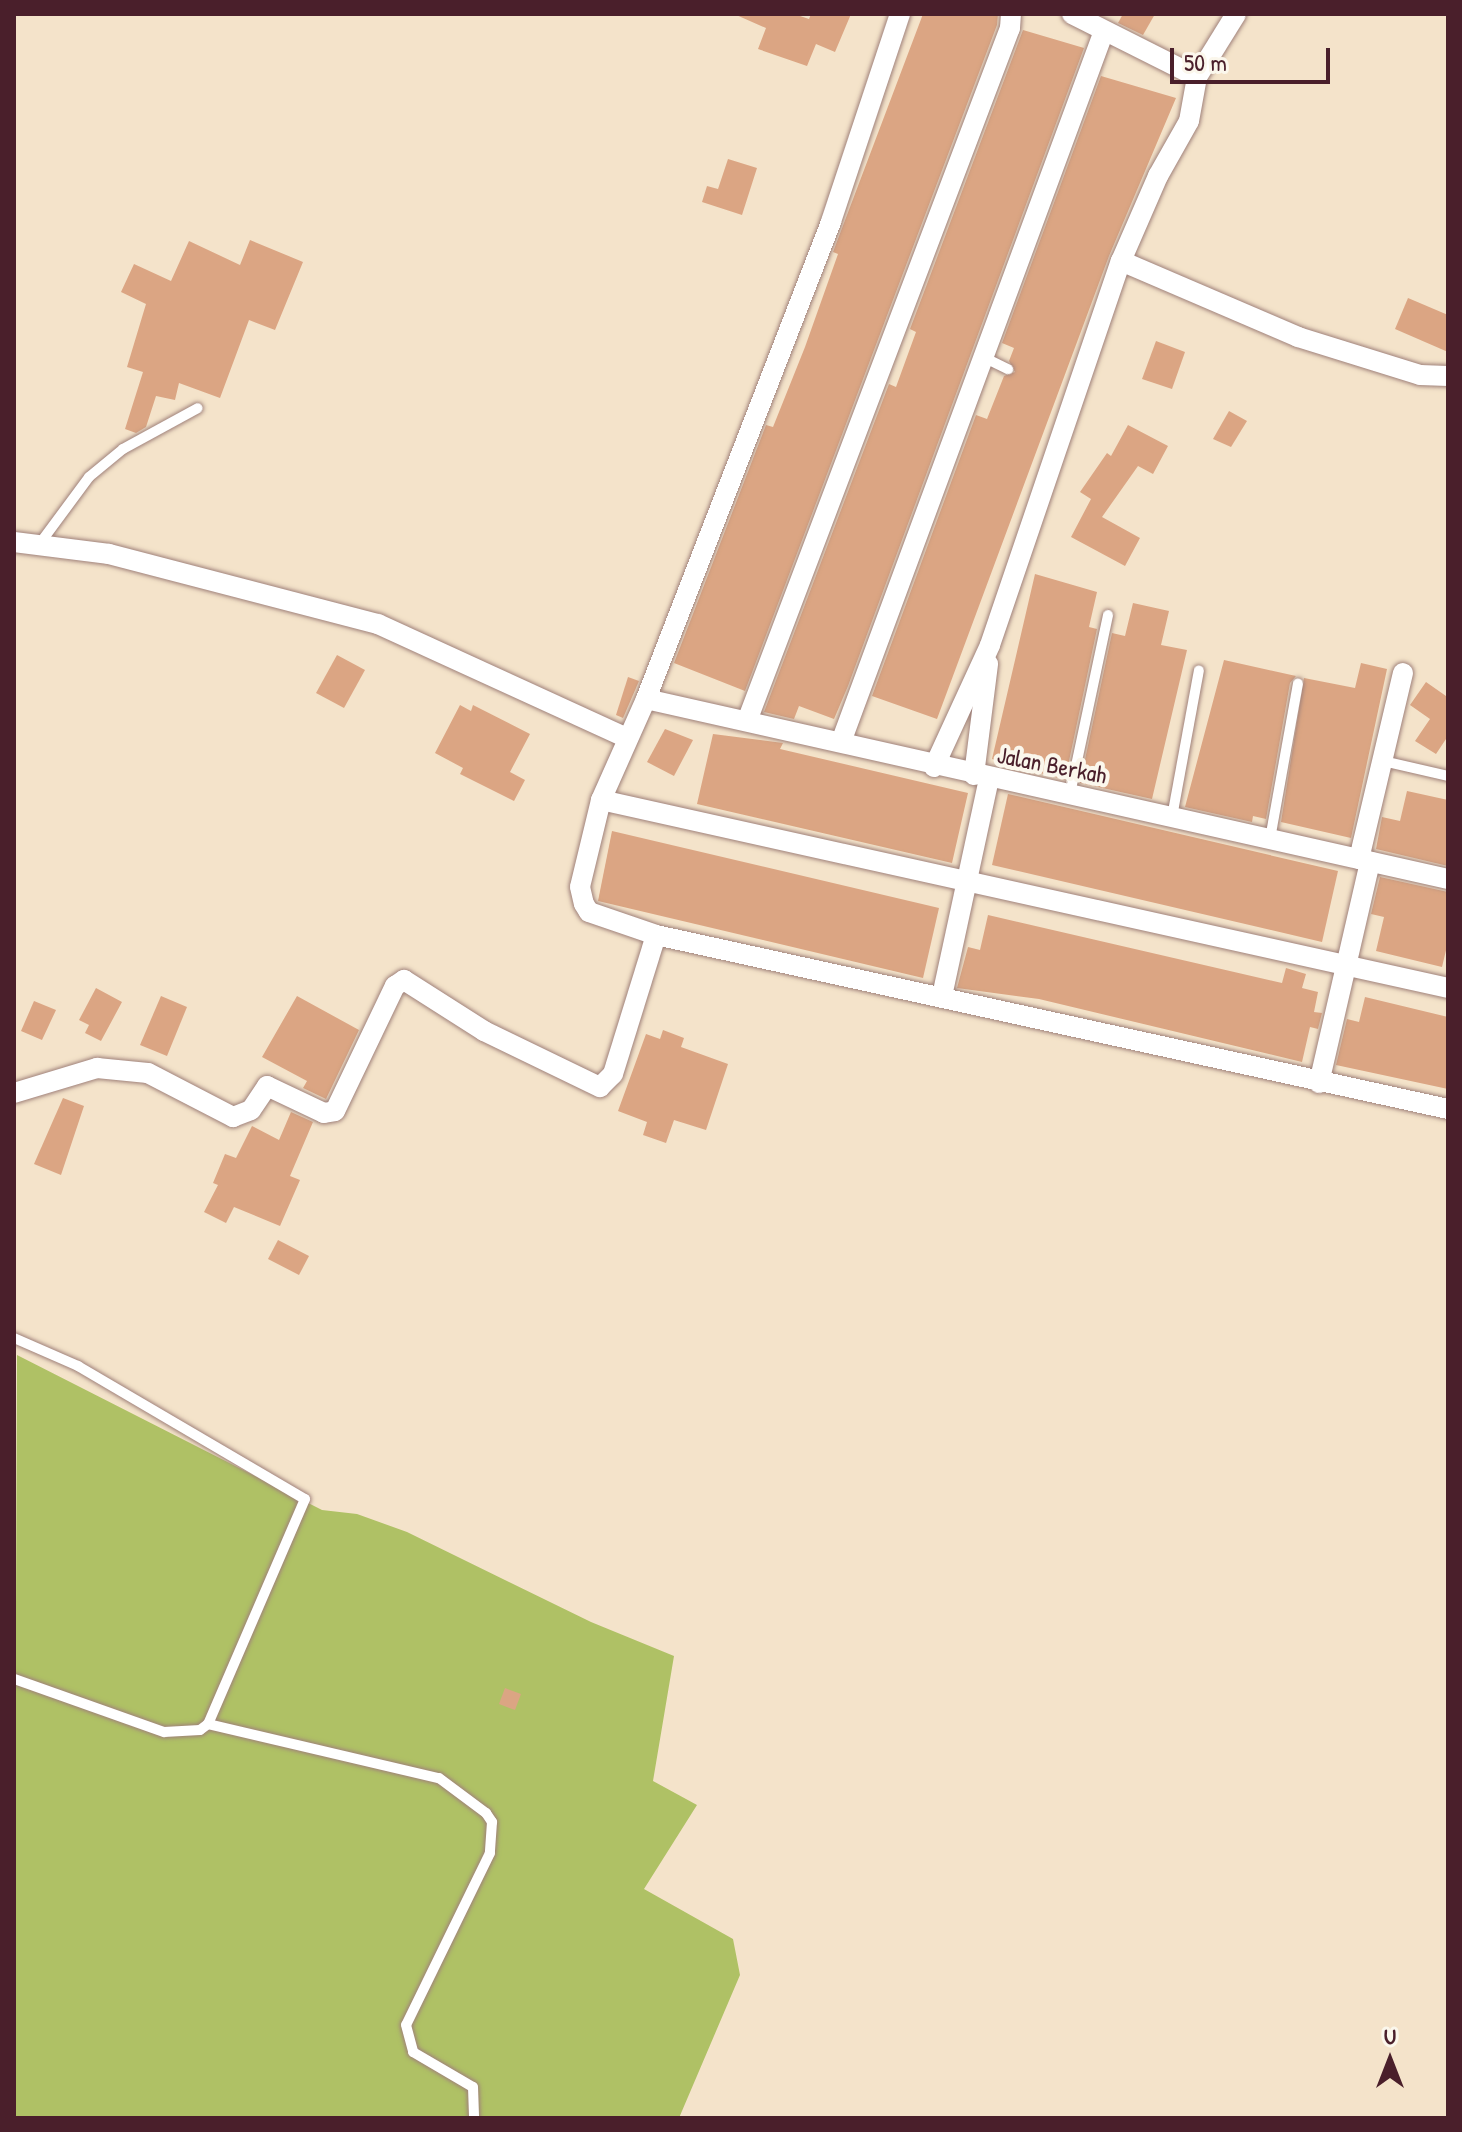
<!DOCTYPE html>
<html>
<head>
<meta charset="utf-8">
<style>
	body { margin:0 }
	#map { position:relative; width:1462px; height:2132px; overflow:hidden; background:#f4e3ca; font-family:"Patrick Hand",sans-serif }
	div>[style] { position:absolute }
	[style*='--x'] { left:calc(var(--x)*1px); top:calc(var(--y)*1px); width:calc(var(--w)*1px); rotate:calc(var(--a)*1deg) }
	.green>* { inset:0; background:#afc165 }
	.building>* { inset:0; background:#dba583 }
	.roads { filter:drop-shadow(0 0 2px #9f817a) drop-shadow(0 0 2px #9f817a) }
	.lane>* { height:10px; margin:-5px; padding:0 5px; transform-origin:5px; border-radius:5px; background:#fff }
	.street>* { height:20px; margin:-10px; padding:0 10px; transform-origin:10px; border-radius:10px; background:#fff }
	span { translate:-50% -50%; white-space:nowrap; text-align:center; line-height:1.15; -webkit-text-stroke:8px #fbf7ec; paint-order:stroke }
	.street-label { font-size:24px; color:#4a1f2b }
	.frame { position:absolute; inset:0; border:16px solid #4a1f2b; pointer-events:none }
	.north { position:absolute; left:1350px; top:2020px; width:80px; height:80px; -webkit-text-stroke:6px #fbf7ec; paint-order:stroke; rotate:0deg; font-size:22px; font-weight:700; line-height:32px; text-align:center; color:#4a1f2b }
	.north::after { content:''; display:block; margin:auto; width:28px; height:36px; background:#4a1f2b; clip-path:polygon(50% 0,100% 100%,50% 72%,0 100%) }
	.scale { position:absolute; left:1170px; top:48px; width:160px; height:36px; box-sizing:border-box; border:4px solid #4a1f2b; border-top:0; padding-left:10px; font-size:24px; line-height:28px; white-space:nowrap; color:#4a1f2b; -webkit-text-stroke:6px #fbf7ec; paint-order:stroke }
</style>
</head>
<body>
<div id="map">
	<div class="green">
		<div style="clip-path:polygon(17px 1355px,322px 1510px,357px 1514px,407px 1532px,591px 1622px,674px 1656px,653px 1781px,697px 1805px,644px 1889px,733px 1939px,740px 1975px,679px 2118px,14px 2118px)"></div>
	</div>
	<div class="building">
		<div style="clip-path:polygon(734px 14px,794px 14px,809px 19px,811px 14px,851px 14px,835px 52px,816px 44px,807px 66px,758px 49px,766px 28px)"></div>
		<div style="clip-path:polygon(923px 14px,998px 14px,997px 25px,745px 691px,674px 663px,766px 425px,773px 427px,805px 347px,838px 254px,833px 252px)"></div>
		<div style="clip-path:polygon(1123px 14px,1155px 14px,1143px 35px,1118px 23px)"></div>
		<div style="clip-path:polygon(1023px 30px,1084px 48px,848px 686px,834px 719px,799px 706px,794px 719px,764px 712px,889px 384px,896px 387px,916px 332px,910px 329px)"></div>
		<div style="clip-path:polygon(1101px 76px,1176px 98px,1109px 256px,937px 719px,872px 696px,976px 415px,987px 419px,1004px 376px,1015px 372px,1009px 361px,1014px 348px,1002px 343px)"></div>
		<div style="clip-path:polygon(728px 159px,757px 168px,742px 215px,702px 202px,707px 186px,718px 189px)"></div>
		<div style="clip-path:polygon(250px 240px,303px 262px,275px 330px,249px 320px,220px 398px,179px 383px,175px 400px,156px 396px,146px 427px,136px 433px,125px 429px,143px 372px,127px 367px,146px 304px,121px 292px,134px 264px,171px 281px,189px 241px,240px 265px)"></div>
		<div style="clip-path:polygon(1408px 298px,1448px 315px,1448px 352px,1395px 329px)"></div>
		<div style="clip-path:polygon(1156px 341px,1185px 352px,1172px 389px,1142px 379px)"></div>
		<div style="clip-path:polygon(1229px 411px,1247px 421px,1231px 447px,1213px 439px)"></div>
		<div style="clip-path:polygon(1128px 425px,1168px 446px,1153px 474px,1138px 466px,1102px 517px,1140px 538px,1125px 566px,1071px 537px,1091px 499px,1080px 492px,1107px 453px,1111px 456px)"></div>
		<div style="clip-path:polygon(1035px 574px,1097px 592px,1089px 627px,1097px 629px,1065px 780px,992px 759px)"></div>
		<div style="clip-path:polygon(1133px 603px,1169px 611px,1161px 645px,1187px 650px,1152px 799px,1080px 783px,1112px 633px,1125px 636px)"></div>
		<div style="clip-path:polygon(337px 655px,365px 670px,344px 708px,316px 693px)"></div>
		<div style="clip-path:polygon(1224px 660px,1296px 676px,1290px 683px,1266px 819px,1253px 816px,1252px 822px,1185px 807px)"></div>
		<div style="clip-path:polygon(1361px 663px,1387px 669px,1351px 838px,1281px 822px,1304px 678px,1355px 688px)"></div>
		<div style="clip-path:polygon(628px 677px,639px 681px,623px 718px,616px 715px)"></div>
		<div style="clip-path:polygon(1426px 682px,1446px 696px,1448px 692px,1448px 736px,1436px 754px,1415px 741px,1430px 719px,1410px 705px)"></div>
		<div style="clip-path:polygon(460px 705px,471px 711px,473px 705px,530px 734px,510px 772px,525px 780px,514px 801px,460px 774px,463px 768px,435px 753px)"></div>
		<div style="clip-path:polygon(665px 729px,693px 740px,674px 776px,647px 762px)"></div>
		<div style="clip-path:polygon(713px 734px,783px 743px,780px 749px,968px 793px,952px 863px,697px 804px)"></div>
		<div style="clip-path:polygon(1407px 791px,1448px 800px,1448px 866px,1376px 849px,1382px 817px,1400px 821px)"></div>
		<div style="clip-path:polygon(1008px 794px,1338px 871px,1322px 942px,992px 865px)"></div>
		<div style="clip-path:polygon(612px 831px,939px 908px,923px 978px,598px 901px)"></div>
		<div style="clip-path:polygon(1380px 877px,1448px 892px,1448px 942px,1442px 967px,1376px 951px,1384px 917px,1371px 914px)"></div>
		<div style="clip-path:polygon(988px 915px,1282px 983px,1286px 968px,1306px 974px,1302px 988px,1318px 992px,1314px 1012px,1322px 1013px,1318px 1029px,1310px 1027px,1302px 1062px,1039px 999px,957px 988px,968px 947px,980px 950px)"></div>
		<div style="clip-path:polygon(96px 988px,122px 1002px,101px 1041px,85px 1033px,89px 1025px,79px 1020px)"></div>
		<div style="clip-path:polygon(161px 996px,187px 1007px,167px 1056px,140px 1045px)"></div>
		<div style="clip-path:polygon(297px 996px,359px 1030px,326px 1099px,303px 1088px,307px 1081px,262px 1057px)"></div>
		<div style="clip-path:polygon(1365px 997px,1448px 1017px,1448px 1089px,1336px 1065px,1347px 1019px,1359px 1022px)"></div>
		<div style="clip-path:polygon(34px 1001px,56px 1010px,42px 1040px,21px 1031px)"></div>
		<div style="clip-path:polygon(663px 1030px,684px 1038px,681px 1047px,728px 1064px,706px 1130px,674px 1120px,666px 1143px,643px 1135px,647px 1122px,618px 1111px,646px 1034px,660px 1039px)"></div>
		<div style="clip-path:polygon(63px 1098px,84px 1106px,61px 1175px,34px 1164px)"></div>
		<div style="clip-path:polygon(291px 1112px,313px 1122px,290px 1176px,300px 1180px,280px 1226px,234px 1207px,226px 1223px,204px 1212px,218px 1185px,213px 1183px,225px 1154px,236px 1158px,252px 1126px,279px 1140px)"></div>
		<div style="clip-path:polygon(278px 1240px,309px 1256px,299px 1275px,268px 1259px)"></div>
		<div style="clip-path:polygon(505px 1688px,521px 1694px,515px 1710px,499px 1704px)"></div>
	</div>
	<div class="roads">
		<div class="lane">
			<div style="--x:983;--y:357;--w:28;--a:26"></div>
			<div style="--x:38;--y:546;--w:86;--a:-53.5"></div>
			<div style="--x:89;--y:477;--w:44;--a:-39.5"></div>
			<div style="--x:123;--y:449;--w:85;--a:-28.7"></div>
			<div style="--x:1383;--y:761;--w:67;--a:13"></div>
			<div style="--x:1070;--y:794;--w:183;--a:-78"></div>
			<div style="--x:1172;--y:817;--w:149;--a:-79.6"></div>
			<div style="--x:1270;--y:839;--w:158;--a:-79.8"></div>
			<div style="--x:14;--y:1338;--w:70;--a:23.6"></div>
			<div style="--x:78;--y:1366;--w:263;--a:30.4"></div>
			<div style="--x:305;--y:1499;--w:245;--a:113.3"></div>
			<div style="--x:208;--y:1724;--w:10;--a:143"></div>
			<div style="--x:200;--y:1730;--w:36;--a:177"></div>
			<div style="--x:164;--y:1732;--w:159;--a:-160.5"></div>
			<div style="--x:208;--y:1724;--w:237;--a:13.2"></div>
			<div style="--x:439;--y:1778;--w:59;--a:36.7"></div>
			<div style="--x:486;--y:1813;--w:11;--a:56"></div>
			<div style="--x:492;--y:1822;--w:31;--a:94"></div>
			<div style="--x:490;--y:1853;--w:191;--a:116"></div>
			<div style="--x:406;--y:2025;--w:28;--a:75"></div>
			<div style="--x:413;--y:2052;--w:69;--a:30.3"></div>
			<div style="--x:473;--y:2087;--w:31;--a:88"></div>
		</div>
		<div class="street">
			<div style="--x:900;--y:14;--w:219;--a:108.4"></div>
			<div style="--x:831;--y:222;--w:512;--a:111.2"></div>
			<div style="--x:646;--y:699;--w:111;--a:114"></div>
			<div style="--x:601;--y:800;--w:89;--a:103.6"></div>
			<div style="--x:580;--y:887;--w:17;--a:77"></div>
			<div style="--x:584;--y:904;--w:9;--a:58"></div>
			<div style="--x:589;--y:912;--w:71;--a:18.9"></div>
			<div style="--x:656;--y:935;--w:811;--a:12.39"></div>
			<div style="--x:1072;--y:14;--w:140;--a:26.7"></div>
			<div style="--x:1121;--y:261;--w:193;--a:23.2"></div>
			<div style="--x:1298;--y:337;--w:128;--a:17.3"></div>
			<div style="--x:1420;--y:375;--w:28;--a:2"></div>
			<div style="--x:14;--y:542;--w:96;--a:7.2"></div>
			<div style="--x:109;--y:554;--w:278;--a:14.6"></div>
			<div style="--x:378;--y:624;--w:274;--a:24.6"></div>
			<div style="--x:646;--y:699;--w:822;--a:12.65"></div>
			<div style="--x:747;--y:721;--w:741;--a:-69.22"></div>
			<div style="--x:1010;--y:28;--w:14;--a:-86"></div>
			<div style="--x:841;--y:742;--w:758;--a:-69.7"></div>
			<div style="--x:934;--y:767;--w:134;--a:-65.3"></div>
			<div style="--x:990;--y:645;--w:406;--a:-71.2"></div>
			<div style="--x:1121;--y:261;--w:93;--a:-66.5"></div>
			<div style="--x:1158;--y:176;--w:63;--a:-60.6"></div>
			<div style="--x:1189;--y:121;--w:45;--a:-79.7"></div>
			<div style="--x:1197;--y:77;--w:74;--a:-58.2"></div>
			<div style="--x:974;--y:775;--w:112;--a:-82.8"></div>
			<div style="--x:601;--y:800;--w:868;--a:12.51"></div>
			<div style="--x:1359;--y:859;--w:191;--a:-76.7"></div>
			<div style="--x:942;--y:996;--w:222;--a:-77.8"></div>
			<div style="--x:1319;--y:1083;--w:227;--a:-77"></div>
			<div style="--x:14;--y:1093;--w:87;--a:-16.8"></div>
			<div style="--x:97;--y:1068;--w:51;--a:5.6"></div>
			<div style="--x:148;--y:1073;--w:96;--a:27.4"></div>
			<div style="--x:233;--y:1117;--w:19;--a:-21"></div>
			<div style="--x:251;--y:1110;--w:29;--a:-56"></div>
			<div style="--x:267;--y:1086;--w:63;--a:25.3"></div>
			<div style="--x:324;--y:1113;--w:11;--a:-10"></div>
			<div style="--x:335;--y:1111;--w:139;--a:-64.4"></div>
			<div style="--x:395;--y:986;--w:11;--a:-34"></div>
			<div style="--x:404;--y:980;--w:95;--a:32.5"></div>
			<div style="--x:484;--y:1031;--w:129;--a:25.8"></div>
			<div style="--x:600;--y:1087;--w:18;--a:-45"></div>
			<div style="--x:613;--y:1074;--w:145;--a:-72.8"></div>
		</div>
	</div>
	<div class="street-label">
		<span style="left:1052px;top:765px;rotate:11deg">Jalan Berkah</span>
	</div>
	<div class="frame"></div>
	<div class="north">U</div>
	<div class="scale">50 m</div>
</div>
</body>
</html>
